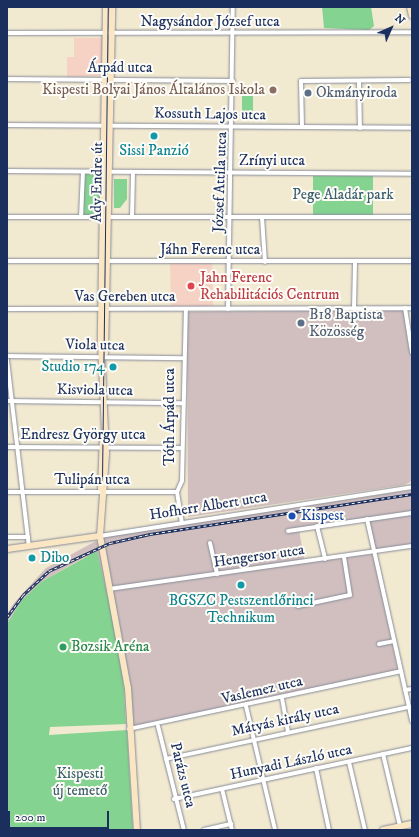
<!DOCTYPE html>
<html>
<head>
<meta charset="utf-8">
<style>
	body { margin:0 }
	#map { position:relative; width:419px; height:837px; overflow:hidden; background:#f2e9d1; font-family:"IM FELL DW Pica",serif }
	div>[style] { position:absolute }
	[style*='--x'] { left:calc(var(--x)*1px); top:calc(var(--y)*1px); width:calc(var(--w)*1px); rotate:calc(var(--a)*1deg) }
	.built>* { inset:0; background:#f6d2c5 }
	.industrial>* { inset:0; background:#d1bfbf }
	.green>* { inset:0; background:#85d391 }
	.roads { filter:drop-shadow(0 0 1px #868c98) drop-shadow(0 0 1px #868c98) }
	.street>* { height:4px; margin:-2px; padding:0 2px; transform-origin:2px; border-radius:2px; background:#fff }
	.secondary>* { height:6px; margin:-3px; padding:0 3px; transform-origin:3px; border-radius:3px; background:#fbe6c4 }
	.tram>* { height:1px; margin:-0.5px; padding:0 0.5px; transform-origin:0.5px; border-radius:0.5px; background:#1b2f5e }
	.rail>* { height:2.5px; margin-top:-1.25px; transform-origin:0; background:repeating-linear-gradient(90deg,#fdfcf7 0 3px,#1b2f5e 0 6px); box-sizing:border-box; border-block:1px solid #1b2f5e }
	.dots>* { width:11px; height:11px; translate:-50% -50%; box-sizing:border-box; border:2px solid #fdfcf7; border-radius:50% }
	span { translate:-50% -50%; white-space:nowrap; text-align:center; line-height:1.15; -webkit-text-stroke:4px #fdfcf7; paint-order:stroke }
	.street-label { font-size:15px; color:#1b2f5e }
	.education-label { font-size:15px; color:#785e54 }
	.right { translate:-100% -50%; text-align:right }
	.service-label { font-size:15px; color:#4e5e75 }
	.left { translate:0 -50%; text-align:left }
	.culture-label { font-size:15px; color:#0d838f }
	.park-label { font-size:15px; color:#3b606d }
	.health-label { font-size:15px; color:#be3a42 }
	.transit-label { font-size:15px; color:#164399 }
	.leisure-label { font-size:15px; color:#27864d }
	.frame { position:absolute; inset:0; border:8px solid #1b2f5e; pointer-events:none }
	.north { position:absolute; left:371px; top:8px; width:40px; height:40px; -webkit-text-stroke:3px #fdfcf7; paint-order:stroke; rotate:45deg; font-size:11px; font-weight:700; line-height:16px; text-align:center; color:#1b2f5e }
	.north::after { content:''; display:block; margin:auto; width:14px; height:18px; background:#1b2f5e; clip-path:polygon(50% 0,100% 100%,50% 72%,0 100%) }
	.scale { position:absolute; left:8px; top:811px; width:101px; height:18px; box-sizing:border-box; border:2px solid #1b2f5e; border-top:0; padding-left:5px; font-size:12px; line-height:14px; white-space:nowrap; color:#1b2f5e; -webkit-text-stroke:3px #fdfcf7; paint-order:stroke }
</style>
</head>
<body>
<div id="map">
	<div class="built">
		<div style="clip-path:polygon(74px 38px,103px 38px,102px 76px,67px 77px,67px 57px,74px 57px)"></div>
		<div style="clip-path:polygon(170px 262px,212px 262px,213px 309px,171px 309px)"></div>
	</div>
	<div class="industrial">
		<div style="clip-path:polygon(405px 310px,412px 359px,412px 481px,404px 485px,188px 517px,187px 312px)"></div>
		<div style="clip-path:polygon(412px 490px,412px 545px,375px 550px,368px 520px,299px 530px,305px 563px,373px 554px,398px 670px,127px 730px,122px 660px,87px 556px,41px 582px,21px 601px,7px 624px,7px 614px,14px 603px,46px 568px,96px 541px,99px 545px,101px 537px)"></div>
	</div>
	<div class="green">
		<div style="clip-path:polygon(322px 7px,371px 7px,374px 26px,369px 30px,324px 28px)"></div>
		<div style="clip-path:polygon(242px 96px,253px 96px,253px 117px,242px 117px)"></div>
		<div style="clip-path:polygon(84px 174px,103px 175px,103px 216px,84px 215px)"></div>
		<div style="clip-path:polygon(313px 176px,373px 176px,373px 215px,313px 215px)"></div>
		<div style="clip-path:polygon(114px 179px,127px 179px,127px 199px,120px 208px,114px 208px)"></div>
		<div style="clip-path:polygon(97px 551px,122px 660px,126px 724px,50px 727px,49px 735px,127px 730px,133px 830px,7px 830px,7px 624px,21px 601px,41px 582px)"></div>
	</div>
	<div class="roads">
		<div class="street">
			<div style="--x:7;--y:33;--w:405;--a:-0.1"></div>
			<div style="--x:7;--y:79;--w:226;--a:0.5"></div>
			<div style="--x:359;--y:82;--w:46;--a:88.8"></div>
			<div style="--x:7;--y:125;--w:405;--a:0.4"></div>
			<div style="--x:302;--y:126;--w:45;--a:-91.3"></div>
			<div style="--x:301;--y:81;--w:108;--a:-0.5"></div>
			<div style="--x:7;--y:171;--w:405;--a:0.4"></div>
			<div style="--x:7;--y:217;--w:405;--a:0"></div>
			<div style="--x:81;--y:217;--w:45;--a:-87.5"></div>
			<div style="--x:132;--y:217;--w:45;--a:-88.7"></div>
			<div style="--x:262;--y:217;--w:45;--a:86.2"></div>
			<div style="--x:7;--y:261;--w:405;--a:0"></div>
			<div style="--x:354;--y:308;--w:45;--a:-88.7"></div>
			<div style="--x:405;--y:308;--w:45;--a:81"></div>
			<div style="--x:7;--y:309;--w:405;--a:-0.1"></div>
			<div style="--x:228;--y:309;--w:302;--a:-89.1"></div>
			<div style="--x:7;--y:356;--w:176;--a:0.7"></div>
			<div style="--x:7;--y:360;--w:187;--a:83.3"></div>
			<div style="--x:7;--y:401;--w:176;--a:0.7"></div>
			<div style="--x:7;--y:447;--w:175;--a:0.3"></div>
			<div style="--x:7;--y:492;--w:170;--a:0"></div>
			<div style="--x:177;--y:492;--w:12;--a:-66"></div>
			<div style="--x:182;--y:481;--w:172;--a:-88.7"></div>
			<div style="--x:177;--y:492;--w:30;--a:81"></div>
			<div style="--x:367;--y:519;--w:207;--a:77.4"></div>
			<div style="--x:317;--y:526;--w:34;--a:76"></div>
			<div style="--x:288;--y:531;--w:125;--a:-8.3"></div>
			<div style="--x:100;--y:536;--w:316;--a:-8.9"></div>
			<div style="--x:7;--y:537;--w:21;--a:0"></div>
			<div style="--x:210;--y:543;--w:32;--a:77"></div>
			<div style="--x:109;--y:589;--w:306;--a:-8.1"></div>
			<div style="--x:298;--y:606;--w:53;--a:-11.9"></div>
			<div style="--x:350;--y:595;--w:38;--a:-99"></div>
			<div style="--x:379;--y:644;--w:15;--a:-11"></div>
			<div style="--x:405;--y:690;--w:7;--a:-8"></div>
			<div style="--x:282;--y:698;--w:35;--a:80"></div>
			<div style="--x:246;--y:706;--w:127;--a:76.8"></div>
			<div style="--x:158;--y:726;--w:107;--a:76"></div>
			<div style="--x:129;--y:729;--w:278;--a:-12"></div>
			<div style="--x:383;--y:754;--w:74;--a:76.7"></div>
			<div style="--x:166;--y:759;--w:249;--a:-12.1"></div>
			<div style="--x:349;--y:762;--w:70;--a:76.8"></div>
			<div style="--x:316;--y:768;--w:63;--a:78.2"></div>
			<div style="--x:222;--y:789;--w:42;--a:76.3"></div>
			<div style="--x:174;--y:799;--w:243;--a:-12.1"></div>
			<div style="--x:204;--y:830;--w:28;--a:-13"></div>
		</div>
		<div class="secondary">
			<div style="--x:106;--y:7;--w:336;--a:90.9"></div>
			<div style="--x:101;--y:343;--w:111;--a:87.4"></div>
			<div style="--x:106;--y:454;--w:82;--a:94.2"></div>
			<div style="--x:100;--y:536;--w:155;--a:79.6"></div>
			<div style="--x:128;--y:688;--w:142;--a:86.4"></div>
			<div style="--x:410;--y:7;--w:9;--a:77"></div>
			<div style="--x:105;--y:353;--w:346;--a:-88.8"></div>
			<div style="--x:101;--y:488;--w:52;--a:-87.8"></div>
			<div style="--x:7;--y:549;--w:94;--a:-8"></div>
			<div style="--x:383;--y:830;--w:30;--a:-12"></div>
		</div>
	</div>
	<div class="tram">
		<div style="--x:102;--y:480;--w:473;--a:-89.3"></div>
	</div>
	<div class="rail">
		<div style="--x:7;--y:617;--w:27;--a:-54"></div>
		<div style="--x:23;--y:595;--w:35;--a:-43"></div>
		<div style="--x:49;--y:571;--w:67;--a:-24.7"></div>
		<div style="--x:110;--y:543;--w:41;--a:-12.7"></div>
		<div style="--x:150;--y:534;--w:265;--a:-8.7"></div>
	</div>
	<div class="dots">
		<div style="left:273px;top:90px;background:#8d6e63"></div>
		<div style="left:308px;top:93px;background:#5c6f8a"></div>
		<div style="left:154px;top:136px;background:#0f9aa8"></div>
		<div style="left:191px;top:286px;background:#e0444e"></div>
		<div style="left:301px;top:323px;background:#5c6f8a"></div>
		<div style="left:113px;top:367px;background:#0f9aa8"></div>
		<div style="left:292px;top:516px;background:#1a4fb4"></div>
		<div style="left:32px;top:558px;background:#0f9aa8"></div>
		<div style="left:241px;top:585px;background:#0f9aa8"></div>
		<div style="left:63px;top:647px;background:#2e9e5b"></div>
	</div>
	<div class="street-label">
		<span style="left:210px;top:22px">Nagysándor József utca</span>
		<span style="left:120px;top:68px">Árpád utca</span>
		<span style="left:210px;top:114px;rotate:1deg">Kossuth Lajos utca</span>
		<span style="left:272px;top:161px">Zrínyi utca</span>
		<span style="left:97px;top:182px;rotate:-89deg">Ady Endre út</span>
		<span style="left:220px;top:182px;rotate:-88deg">József Attila utca</span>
		<span style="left:210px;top:250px">Jáhn Ferenc utca</span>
		<span style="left:125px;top:297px">Vas Gereben utca</span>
		<span style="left:95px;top:345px;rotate:1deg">Viola utca</span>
		<span style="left:95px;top:390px;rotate:1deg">Kisviola utca</span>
		<span style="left:170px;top:417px;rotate:-90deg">Tóth Árpád utca</span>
		<span style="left:83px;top:435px">Endresz György utca</span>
		<span style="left:92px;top:480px">Tulipán utca</span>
		<span style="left:208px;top:506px;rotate:-9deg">Hofherr Albert utca</span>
		<span style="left:259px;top:556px;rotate:-8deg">Hengersor utca</span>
		<span style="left:262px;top:690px;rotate:-13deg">Vaslemez utca</span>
		<span style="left:285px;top:720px;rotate:-12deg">Mátyás király utca</span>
		<span style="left:291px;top:762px;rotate:-12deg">Hunyadi László utca</span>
		<span style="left:183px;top:775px;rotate:76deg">Parázs utca</span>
	</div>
	<div class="education-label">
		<span class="right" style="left:265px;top:90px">Kispesti Bolyai János Általános Iskola</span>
	</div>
	<div class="service-label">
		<span class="left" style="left:316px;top:93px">Okmányiroda</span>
		<span class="left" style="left:309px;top:323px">B18 Baptista<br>Közösség</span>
	</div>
	<div class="culture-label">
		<span style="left:154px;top:151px">Sissi Panzió</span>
		<span class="right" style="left:105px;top:367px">Studio 174</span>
		<span class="left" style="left:40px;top:558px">Dibo</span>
		<span style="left:241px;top:609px">BGSZC Pestszentlőrinci<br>Technikum</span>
	</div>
	<div class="park-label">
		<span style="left:343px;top:195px">Pege Aladár park</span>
		<span style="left:80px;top:782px">Kispesti<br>új temető</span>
	</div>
	<div class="health-label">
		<span class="left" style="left:200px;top:286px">Jahn Ferenc<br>Rehabilitációs Centrum</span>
	</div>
	<div class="transit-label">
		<span class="left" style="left:301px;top:516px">Kispest</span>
	</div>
	<div class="leisure-label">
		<span class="left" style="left:71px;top:647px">Bozsik Aréna</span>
	</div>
	<div class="frame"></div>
	<div class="north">N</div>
	<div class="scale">200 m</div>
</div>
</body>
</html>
